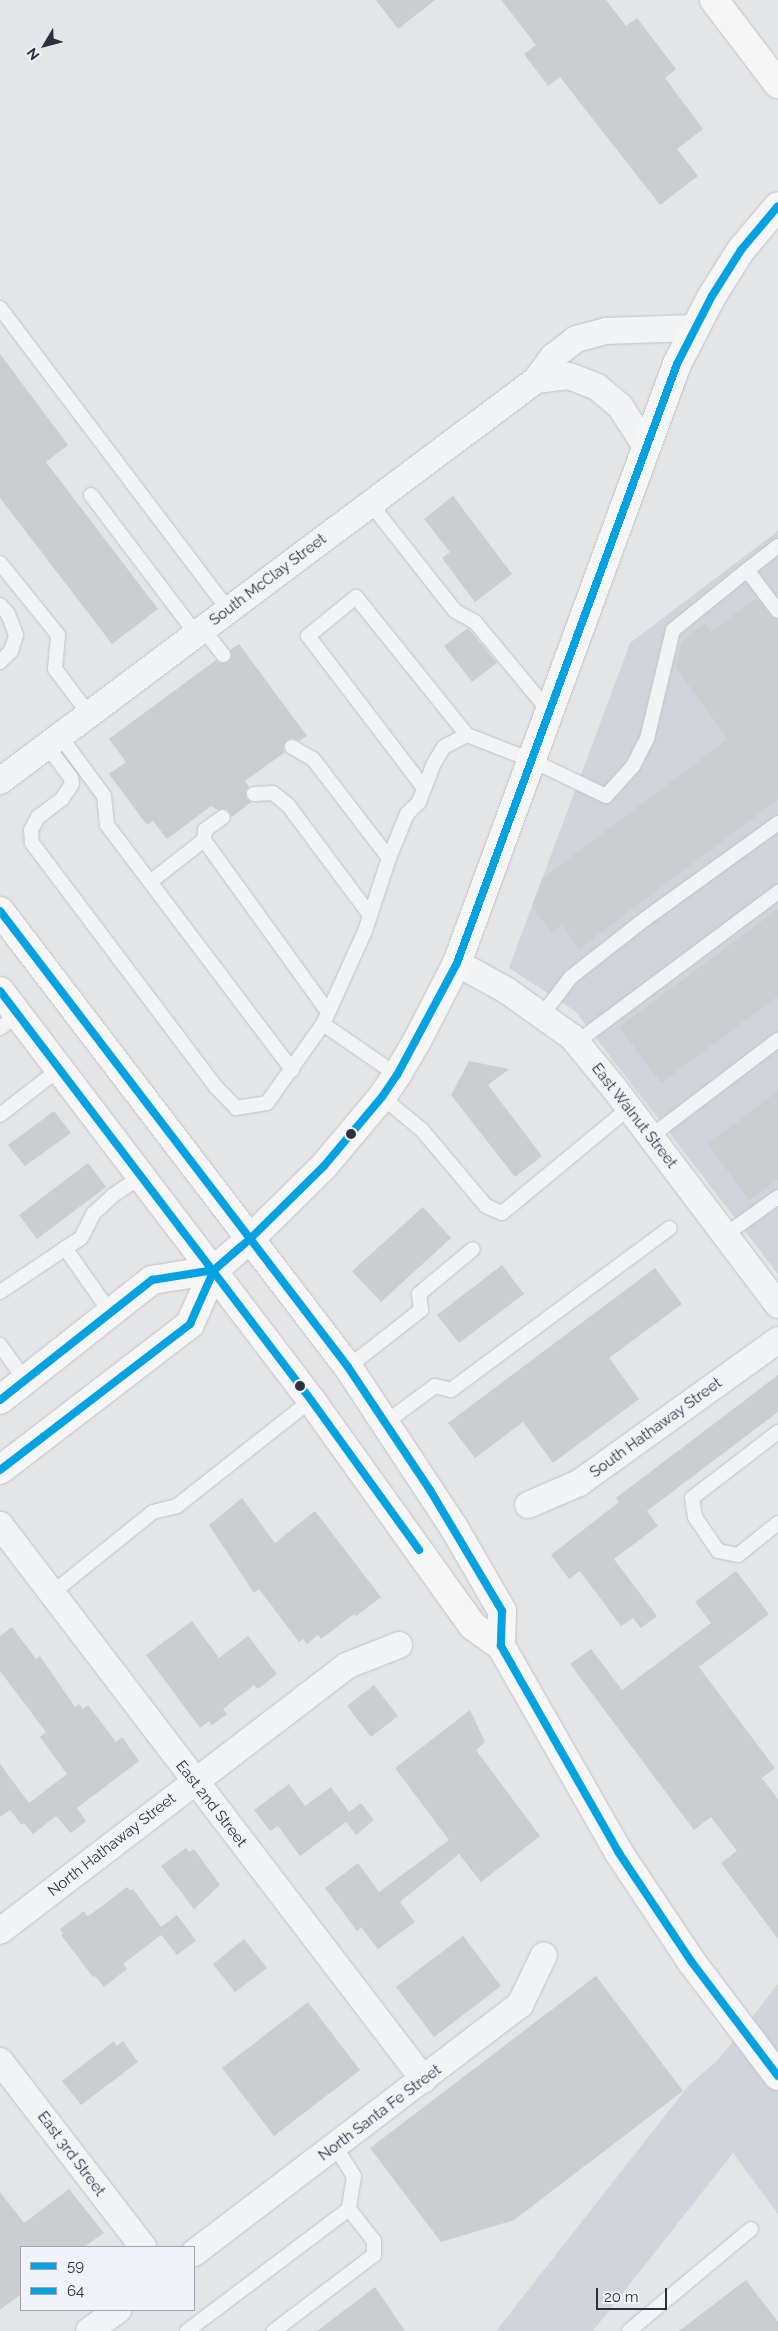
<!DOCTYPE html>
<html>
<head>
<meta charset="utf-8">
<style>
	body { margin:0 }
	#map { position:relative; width:778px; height:2331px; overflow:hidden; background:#e3e5e7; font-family:Raleway,sans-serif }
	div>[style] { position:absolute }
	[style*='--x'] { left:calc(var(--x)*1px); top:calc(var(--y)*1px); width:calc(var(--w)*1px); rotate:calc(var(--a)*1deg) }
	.built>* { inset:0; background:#d1d4da }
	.building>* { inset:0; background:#cbcdcf }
	.roads { filter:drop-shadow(0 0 1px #c1c3c5) drop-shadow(0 0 1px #c1c3c5) }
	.lane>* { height:14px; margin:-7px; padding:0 7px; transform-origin:7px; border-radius:7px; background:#f2f3f5 }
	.street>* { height:26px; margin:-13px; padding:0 13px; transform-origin:13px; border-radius:13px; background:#f2f3f5 }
	.secondary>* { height:28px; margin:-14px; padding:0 14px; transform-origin:14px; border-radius:14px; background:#f6f6f7 }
	.bus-1>* { height:8px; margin:-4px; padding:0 4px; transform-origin:4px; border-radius:4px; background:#04a2e0 }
	.bus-2>* { height:8px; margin:-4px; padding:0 4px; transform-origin:4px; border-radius:4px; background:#04a2e0 }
	.dots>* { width:14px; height:14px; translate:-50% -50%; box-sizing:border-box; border:2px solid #f0f3f7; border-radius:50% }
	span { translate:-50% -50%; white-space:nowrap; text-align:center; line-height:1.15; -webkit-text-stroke:4px #f0f3f7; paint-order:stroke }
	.street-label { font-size:15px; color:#2a3141 }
	.legend { position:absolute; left:20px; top:2246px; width:175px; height:65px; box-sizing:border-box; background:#f0f3f7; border:1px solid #a1a5ae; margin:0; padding:6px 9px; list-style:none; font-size:15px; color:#2a3141 }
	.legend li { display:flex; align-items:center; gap:10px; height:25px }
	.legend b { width:25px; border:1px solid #a1a5ae }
	.north { position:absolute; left:20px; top:20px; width:50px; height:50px; -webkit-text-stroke:4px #f0f3f7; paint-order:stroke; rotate:233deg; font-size:14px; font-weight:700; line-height:20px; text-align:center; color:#2a3141 }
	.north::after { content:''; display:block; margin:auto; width:18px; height:22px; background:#2a3141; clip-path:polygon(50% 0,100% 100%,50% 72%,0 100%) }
	.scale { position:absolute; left:596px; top:2288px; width:71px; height:22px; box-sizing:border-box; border:2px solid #2a3141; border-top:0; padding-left:6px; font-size:15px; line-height:18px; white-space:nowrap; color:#2a3141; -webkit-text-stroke:4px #f0f3f7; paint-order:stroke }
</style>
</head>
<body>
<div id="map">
	<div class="built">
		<div style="clip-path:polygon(778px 531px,778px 1274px,575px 1011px,509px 968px,630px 643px)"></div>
		<div style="clip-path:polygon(778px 1984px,778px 2214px,733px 2153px,593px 2331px,496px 2331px,689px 2085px,718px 2060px)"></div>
	</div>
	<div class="building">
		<div style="clip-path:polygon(376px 0,435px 0,398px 29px)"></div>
		<div style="clip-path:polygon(501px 0,606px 0,626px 26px,637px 18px,676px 69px,665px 78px,703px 129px,677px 149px,698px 176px,660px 205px,560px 77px,548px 86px,524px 54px,536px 45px)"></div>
		<div style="clip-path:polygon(0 354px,68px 445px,46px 462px,158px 609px,112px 644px,0 498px)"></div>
		<div style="clip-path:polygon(453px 496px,512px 574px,475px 602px,442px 558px,450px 552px,424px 519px)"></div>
		<div style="clip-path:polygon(757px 598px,771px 617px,778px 620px,778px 799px,579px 949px,562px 925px,552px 933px,532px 907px,542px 879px,728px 739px,676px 668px,681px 642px,705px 623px,711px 632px)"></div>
		<div style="clip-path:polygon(468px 628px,497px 663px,472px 682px,444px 646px)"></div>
		<div style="clip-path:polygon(239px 644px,307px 736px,299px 741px,292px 738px,287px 740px,283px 747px,285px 752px,245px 781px,249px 787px,246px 790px,246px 798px,251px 802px,232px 817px,227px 809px,218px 810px,211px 806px,167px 839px,153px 821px,147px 825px,109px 774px,126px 762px,109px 739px,216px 660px,220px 663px,228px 662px,231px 658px,230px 650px)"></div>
		<div style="clip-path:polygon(778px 909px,778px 996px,661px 1083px,619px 1027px)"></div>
		<div style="clip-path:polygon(469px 1061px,509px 1069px,488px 1085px,542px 1156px,515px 1177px,451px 1095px)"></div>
		<div style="clip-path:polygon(778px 1091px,778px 1179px,749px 1200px,708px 1144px)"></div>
		<div style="clip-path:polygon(54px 1111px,71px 1133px,25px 1166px,8px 1145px)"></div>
		<div style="clip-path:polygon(88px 1163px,106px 1187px,37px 1239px,19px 1215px)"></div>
		<div style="clip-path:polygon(423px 1207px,451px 1238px,381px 1302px,352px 1271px)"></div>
		<div style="clip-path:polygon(502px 1265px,524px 1294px,459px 1343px,437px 1315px)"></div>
		<div style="clip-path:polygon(655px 1268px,682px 1304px,609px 1358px,639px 1399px,553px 1463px,523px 1422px,475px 1458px,448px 1423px)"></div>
		<div style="clip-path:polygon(778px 1375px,778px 1412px,647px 1511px,658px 1526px,614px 1559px,657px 1616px,641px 1628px,633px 1618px,621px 1626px,580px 1571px,569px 1579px,551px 1555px,619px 1502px,616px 1498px)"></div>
		<div style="clip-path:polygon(242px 1498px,275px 1543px,315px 1511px,381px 1597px,356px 1616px,354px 1614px,321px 1639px,318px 1635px,307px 1644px,303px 1639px,299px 1642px,259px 1589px,254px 1593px,209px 1525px)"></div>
		<div style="clip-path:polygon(736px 1571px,769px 1614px,699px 1667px,775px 1768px,762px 1778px,778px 1799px,778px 1939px,721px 1863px,737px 1851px,711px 1817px,694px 1830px,570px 1664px,591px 1649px,622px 1690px,711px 1623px,695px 1602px)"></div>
		<div style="clip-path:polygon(192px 1621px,219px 1658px,248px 1636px,277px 1674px,258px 1689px,254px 1685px,223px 1709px,227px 1714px,212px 1725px,209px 1721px,200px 1728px,146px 1655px)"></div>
		<div style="clip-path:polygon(12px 1627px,36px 1659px,40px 1656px,75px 1707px,79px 1704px,83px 1709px,88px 1705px,116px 1742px,122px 1737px,139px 1761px,77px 1808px,86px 1821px,71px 1833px,56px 1816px,33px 1834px,24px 1823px,22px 1825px,10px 1810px,0 1817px,0 1764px,29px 1803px,67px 1774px,40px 1737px,46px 1732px,0 1671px,0 1636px)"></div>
		<div style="clip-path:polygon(374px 1685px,398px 1716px,371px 1737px,347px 1706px)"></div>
		<div style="clip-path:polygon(470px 1710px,485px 1742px,476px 1750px,540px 1836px,481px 1882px,459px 1854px,400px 1902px,415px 1922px,378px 1949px,361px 1927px,357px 1931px,325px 1888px,358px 1863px,379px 1892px,449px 1840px,395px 1768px)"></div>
		<div style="clip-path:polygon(289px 1784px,305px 1806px,331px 1787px,349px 1812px,361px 1803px,374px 1820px,356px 1835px,346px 1822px,300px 1856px,278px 1826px,270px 1831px,254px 1810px)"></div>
		<div style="clip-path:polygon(186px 1848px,189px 1852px,194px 1849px,220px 1885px,194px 1909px,161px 1866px)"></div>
		<div style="clip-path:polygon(127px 1887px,130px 1891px,133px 1889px,161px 1927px,177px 1915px,196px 1941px,177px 1955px,161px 1935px,123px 1964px,127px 1969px,104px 1987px,95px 1976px,93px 1977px,61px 1935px,63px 1934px,60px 1929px,84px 1911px,87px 1916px,90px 1915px)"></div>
		<div style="clip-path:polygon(463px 1936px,501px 1986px,434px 2037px,396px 1987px)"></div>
		<div style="clip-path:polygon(244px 1939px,267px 1968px,235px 1992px,213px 1964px)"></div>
		<div style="clip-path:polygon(596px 1976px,683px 2091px,514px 2220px,441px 2242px,370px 2148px)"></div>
		<div style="clip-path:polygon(308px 2002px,360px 2070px,274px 2136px,222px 2068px)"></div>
		<div style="clip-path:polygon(114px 2041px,117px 2046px,123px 2041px,138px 2062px,81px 2105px,62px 2081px)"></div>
		<div style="clip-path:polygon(69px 2189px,104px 2233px,84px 2247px,21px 2247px,21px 2294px,0 2310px,0 2192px,24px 2223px)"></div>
		<div style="clip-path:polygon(746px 2280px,778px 2322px,778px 2331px,679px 2331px)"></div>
		<div style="clip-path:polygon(375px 2287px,405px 2331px,317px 2331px)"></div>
	</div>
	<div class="roads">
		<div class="lane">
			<div style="--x:0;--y:308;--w:378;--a:52.9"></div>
			<div style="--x:91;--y:495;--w:174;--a:52.9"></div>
			<div style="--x:370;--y:503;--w:137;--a:51.8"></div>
			<div style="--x:455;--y:611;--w:23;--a:29"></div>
			<div style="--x:475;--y:622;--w:116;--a:50.3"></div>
			<div style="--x:778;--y:546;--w:39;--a:142"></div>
			<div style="--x:747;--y:570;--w:51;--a:52.9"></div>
			<div style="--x:0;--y:563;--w:92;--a:51.1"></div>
			<div style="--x:58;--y:635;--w:34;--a:95"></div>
			<div style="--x:55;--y:669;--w:56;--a:52.9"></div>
			<div style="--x:0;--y:605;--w:12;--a:48"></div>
			<div style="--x:8;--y:614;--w:22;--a:69"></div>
			<div style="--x:16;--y:635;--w:17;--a:107"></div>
			<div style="--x:11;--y:651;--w:16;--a:135"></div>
			<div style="--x:203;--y:629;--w:33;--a:52"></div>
			<div style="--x:60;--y:736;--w:74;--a:53.7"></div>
			<div style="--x:104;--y:796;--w:29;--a:84"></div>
			<div style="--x:107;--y:825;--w:307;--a:52.9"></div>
			<div style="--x:47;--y:746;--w:40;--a:53"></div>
			<div style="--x:71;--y:778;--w:6;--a:81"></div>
			<div style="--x:72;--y:784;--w:18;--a:124"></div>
			<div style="--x:62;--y:799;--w:30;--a:143"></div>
			<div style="--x:38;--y:817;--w:15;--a:118"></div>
			<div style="--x:31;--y:830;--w:13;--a:86"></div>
			<div style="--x:32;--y:843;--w:306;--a:53"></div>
			<div style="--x:216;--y:1087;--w:29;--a:46"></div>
			<div style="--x:236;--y:1108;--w:31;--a:-9"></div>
			<div style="--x:267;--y:1103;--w:97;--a:-54.7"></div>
			<div style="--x:323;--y:1024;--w:102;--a:-65.7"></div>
			<div style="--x:365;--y:931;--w:77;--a:-71.8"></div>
			<div style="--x:389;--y:858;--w:48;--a:-67.8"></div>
			<div style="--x:407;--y:814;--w:17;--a:-45"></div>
			<div style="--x:419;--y:802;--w:40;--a:-69"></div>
			<div style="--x:433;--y:765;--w:21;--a:-59"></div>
			<div style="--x:444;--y:747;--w:26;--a:-28"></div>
			<div style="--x:467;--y:735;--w:69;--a:21.3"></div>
			<div style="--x:531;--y:760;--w:83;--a:25.6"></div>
			<div style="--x:606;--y:796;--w:40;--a:-48"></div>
			<div style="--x:633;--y:766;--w:30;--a:-63"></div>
			<div style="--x:647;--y:739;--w:112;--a:-76.6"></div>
			<div style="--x:673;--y:630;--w:95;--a:-39"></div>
			<div style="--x:292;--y:747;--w:24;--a:30"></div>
			<div style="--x:313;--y:759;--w:125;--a:52.5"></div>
			<div style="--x:424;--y:788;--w:191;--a:-127.3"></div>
			<div style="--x:308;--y:636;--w:62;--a:-39.1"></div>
			<div style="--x:356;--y:597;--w:177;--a:51.2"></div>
			<div style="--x:254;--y:794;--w:19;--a:-3"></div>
			<div style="--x:273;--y:793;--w:19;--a:39"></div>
			<div style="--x:288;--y:805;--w:137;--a:53.3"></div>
			<div style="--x:204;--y:840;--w:10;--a:-84"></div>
			<div style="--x:205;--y:830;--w:22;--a:-36"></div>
			<div style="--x:150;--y:882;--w:68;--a:-37.9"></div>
			<div style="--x:204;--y:840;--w:212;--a:54.2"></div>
			<div style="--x:542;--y:1015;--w:48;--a:-52.7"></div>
			<div style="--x:571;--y:977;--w:94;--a:-38.1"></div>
			<div style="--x:645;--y:919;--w:164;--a:-35.8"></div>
			<div style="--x:323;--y:1024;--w:90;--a:34.6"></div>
			<div style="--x:0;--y:1028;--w:22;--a:-36"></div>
			<div style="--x:577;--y:1042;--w:251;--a:-36.7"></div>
			<div style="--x:382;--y:1097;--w:52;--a:39.5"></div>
			<div style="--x:422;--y:1130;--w:99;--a:49.9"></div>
			<div style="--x:486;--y:1206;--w:17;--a:24"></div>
			<div style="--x:502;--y:1213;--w:165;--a:-39.6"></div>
			<div style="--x:0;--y:1115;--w:75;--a:-37.9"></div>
			<div style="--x:650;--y:1137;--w:161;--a:-37.2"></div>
			<div style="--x:725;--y:1235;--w:65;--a:-35.6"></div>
			<div style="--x:65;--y:1248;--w:78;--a:54.9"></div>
			<div style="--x:0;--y:1292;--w:97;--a:-33.7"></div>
			<div style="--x:81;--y:1238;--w:27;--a:-63"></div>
			<div style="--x:93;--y:1214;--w:26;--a:-43"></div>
			<div style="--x:112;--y:1196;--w:36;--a:-34"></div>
			<div style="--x:0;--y:1345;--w:43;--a:54.5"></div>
			<div style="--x:348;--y:1367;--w:93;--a:-38"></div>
			<div style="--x:421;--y:1310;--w:16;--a:-97"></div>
			<div style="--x:419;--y:1294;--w:70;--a:-39.8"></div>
			<div style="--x:385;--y:1423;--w:62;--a:-36.5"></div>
			<div style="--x:435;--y:1386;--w:16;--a:14"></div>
			<div style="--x:451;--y:1390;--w:272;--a:-36.5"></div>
			<div style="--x:778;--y:1432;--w:108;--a:142.5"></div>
			<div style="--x:692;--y:1498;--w:19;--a:81"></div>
			<div style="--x:695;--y:1517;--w:41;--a:55.9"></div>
			<div style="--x:718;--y:1551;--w:20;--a:11"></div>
			<div style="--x:738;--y:1555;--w:51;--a:-38.7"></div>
			<div style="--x:51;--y:1594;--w:131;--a:-38.8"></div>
			<div style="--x:153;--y:1512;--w:25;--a:-14"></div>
			<div style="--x:177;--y:1506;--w:171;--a:-38.3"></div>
			<div style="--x:335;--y:2146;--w:36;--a:58"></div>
			<div style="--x:354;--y:2176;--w:33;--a:99"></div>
			<div style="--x:187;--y:2331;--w:203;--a:-37"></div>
			<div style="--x:349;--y:2209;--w:41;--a:52"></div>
			<div style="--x:374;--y:2241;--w:14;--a:90"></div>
			<div style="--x:374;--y:2255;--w:126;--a:142.8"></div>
			<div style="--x:629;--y:2331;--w:159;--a:-39.9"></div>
		</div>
		<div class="street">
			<div style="--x:536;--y:380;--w:33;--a:-7"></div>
			<div style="--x:569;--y:376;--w:30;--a:21"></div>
			<div style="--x:597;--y:387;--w:30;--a:40"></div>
			<div style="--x:620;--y:406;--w:49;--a:57.6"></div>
			<div style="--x:0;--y:781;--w:669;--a:-36.8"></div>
			<div style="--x:536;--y:380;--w:29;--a:-54"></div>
			<div style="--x:553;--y:357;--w:29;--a:-38"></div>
			<div style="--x:576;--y:339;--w:31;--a:-15"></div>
			<div style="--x:606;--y:331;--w:88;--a:-2"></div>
			<div style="--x:457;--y:963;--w:56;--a:28.9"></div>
			<div style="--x:506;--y:990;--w:81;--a:35.5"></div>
			<div style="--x:572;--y:1037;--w:66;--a:50.5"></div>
			<div style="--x:614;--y:1088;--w:272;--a:52.9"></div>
			<div style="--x:528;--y:1505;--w:56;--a:-23.3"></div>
			<div style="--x:579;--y:1483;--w:245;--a:-35.7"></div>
			<div style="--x:0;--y:1525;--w:698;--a:52.62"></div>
			<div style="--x:0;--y:1931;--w:436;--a:-37.4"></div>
			<div style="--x:346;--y:1666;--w:57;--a:-21.6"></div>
			<div style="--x:0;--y:2061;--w:235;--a:52.4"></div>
			<div style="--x:194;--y:2253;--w:410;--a:-37.3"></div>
			<div style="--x:520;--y:2005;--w:55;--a:-64.4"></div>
			<div style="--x:89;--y:2331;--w:36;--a:-36"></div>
		</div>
		<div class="secondary">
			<div style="--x:714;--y:0;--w:106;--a:52.7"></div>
			<div style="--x:0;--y:911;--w:574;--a:52.65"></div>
			<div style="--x:348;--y:1367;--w:191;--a:56.6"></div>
			<div style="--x:453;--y:1526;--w:98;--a:60"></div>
			<div style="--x:502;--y:1611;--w:35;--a:92"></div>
			<div style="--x:0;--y:991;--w:514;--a:52.75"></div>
			<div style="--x:311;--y:1400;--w:278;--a:54.4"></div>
			<div style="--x:473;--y:1626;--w:34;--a:36"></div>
			<div style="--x:501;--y:1646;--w:238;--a:60.3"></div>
			<div style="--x:619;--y:1853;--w:130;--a:56.3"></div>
			<div style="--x:691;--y:1961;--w:144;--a:52.9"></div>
			<div style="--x:0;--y:1400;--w:194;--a:-38.3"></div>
			<div style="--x:152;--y:1280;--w:63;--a:-9.2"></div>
			<div style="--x:0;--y:1470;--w:240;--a:-37.5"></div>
			<div style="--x:190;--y:1324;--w:59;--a:-66"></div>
			<div style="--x:214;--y:1270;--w:49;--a:-40.9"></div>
			<div style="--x:251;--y:1238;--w:103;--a:-44.6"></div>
			<div style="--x:324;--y:1166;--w:90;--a:-50"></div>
			<div style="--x:382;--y:1097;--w:27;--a:-56"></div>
			<div style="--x:397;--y:1075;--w:42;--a:-59.7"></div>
			<div style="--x:418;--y:1039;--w:85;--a:-62.8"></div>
			<div style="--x:457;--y:963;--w:638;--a:-69.83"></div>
			<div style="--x:677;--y:364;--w:76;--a:-62.8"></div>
			<div style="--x:712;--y:296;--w:54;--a:-57.8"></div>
			<div style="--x:741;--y:250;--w:57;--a:-49.9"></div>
		</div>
	</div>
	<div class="bus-1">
		<div style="--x:0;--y:1400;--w:194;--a:-38.3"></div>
		<div style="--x:152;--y:1280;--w:63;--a:-9.2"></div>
		<div style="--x:214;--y:1270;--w:35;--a:-41"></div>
		<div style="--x:0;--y:1470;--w:240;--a:-37.5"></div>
		<div style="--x:190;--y:1324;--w:59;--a:-66"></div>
		<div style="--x:214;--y:1270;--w:49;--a:-40.9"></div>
		<div style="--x:251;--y:1238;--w:103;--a:-44.6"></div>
		<div style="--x:324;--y:1166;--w:90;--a:-50"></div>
		<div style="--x:382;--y:1097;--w:27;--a:-56"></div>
		<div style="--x:397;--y:1075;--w:127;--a:-61.8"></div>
		<div style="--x:457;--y:963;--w:638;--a:-69.83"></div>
		<div style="--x:677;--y:364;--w:76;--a:-62.8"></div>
		<div style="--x:712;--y:296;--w:54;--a:-57.8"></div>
		<div style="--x:741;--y:250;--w:57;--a:-49.9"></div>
	</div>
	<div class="bus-2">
		<div style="--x:0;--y:911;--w:574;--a:52.65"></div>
		<div style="--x:348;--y:1367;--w:148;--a:56.3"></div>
		<div style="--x:430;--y:1490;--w:141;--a:59.2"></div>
		<div style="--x:502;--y:1611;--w:35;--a:92"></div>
		<div style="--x:501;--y:1646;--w:238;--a:60.3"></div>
		<div style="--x:619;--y:1853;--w:130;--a:56.3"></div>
		<div style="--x:691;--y:1961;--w:144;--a:52.9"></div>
		<div style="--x:0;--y:991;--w:514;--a:52.75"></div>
		<div style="--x:311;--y:1400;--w:185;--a:54.2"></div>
	</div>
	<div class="dots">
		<div style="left:351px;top:1134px;background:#2a3141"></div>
		<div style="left:300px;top:1386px;background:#2a3141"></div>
	</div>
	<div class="street-label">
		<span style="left:268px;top:580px;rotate:-37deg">South McClay Street</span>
		<span style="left:634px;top:1116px;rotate:52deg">East Walnut Street</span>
		<span style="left:656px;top:1428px;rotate:-36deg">South Hathaway Street</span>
		<span style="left:211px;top:1804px;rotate:52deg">East 2nd Street</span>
		<span style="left:112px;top:1845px;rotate:-38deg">North Hathaway Street</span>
		<span style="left:380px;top:2113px;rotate:-37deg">North Santa Fe Street</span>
		<span style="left:71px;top:2154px;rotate:53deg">East 3rd Street</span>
	</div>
	<ul class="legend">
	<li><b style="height:6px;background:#04a2e0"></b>59</li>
	<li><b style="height:6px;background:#04a2e0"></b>64</li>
	</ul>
	<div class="north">N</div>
	<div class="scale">20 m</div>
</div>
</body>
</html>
